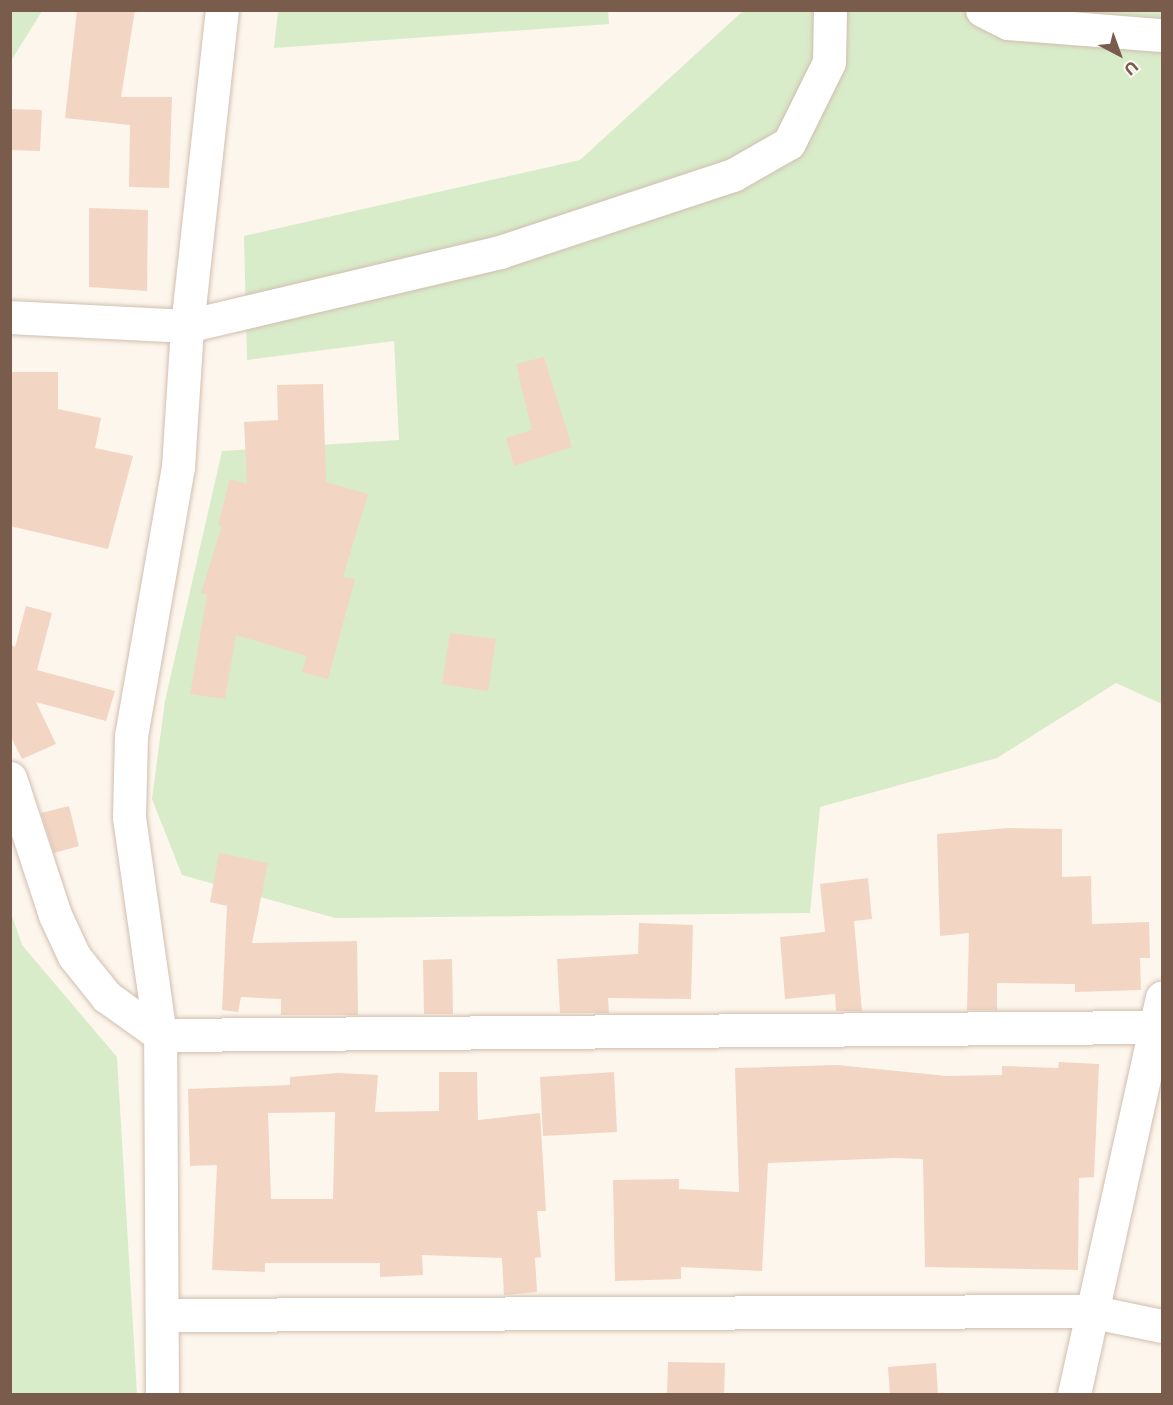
<!DOCTYPE html>
<html>
<head>
<meta charset="utf-8">
<style>
	body { margin:0 }
	#map { position:relative; width:1173px; height:1405px; overflow:hidden; background:#fdf6ec; font-family:Montserrat,sans-serif }
	div>[style] { position:absolute }
	[style*='--x'] { left:calc(var(--x)*1px); top:calc(var(--y)*1px); width:calc(var(--w)*1px); rotate:calc(var(--a)*1deg) }
	.green>* { inset:0; background:#d8ecc9 }
	.building>* { inset:0; background:#f3d5c3 }
	.roads { filter:drop-shadow(0 0 2px #d1beb0) drop-shadow(0 0 2px #d1beb0) }
	.street>* { height:33px; margin:-16.5px; padding:0 16.5px; transform-origin:16.5px; border-radius:16.5px; background:#fff }
	span { translate:-50% -50%; white-space:nowrap; text-align:center; line-height:1.15; -webkit-text-stroke:6px #fffaf3; paint-order:stroke }
	.frame { position:absolute; inset:0; border:12px solid #7a5c4d; pointer-events:none }
	.north { position:absolute; left:1089px; top:24px; width:60px; height:60px; -webkit-text-stroke:4px #fffaf3; paint-order:stroke; rotate:139deg; font-size:16px; font-weight:700; line-height:24px; text-align:center; color:#7a5c4d }
	.north::after { content:''; display:block; margin:auto; width:21px; height:27px; background:#7a5c4d; clip-path:polygon(50% 0,100% 100%,50% 72%,0 100%) }
</style>
</head>
<body>
<div id="map">
	<div class="green">
		<div style="clip-path:polygon(11px 10px,42px 11px,11px 61px,10px 11px)"></div>
		<div style="clip-path:polygon(278px 11px,608px 10px,609px 24px,274px 48px)"></div>
		<div style="clip-path:polygon(743px 11px,1162px 11px,1162px 704px,1116px 683px,997px 758px,820px 807px,810px 913px,335px 918px,182px 875px,152px 799px,165px 701px,222px 451px,399px 440px,394px 341px,247px 360px,244px 236px,580px 160px)"></div>
		<div style="clip-path:polygon(10px 910px,22px 945px,117px 1057px,137px 1394px,11px 1394px)"></div>
	</div>
	<div class="building">
		<div style="clip-path:polygon(77px 10px,135px 10px,121px 97px,172px 97px,169px 188px,129px 187px,130px 125px,65px 118px)"></div>
		<div style="clip-path:polygon(10px 109px,42px 110px,40px 151px,10px 150px)"></div>
		<div style="clip-path:polygon(89px 208px,148px 210px,147px 291px,89px 287px)"></div>
		<div style="clip-path:polygon(544px 357px,572px 447px,514px 466px,506px 438px,532px 430px,516px 364px)"></div>
		<div style="clip-path:polygon(10px 372px,58px 372px,58px 409px,101px 418px,95px 448px,133px 456px,108px 549px,10px 526px)"></div>
		<div style="clip-path:polygon(323px 384px,326px 482px,368px 494px,343px 577px,355px 579px,328px 679px,302px 672px,307px 656px,236px 635px,225px 699px,190px 694px,207px 595px,201px 593px,222px 526px,218px 525px,230px 479px,247px 484px,244px 422px,278px 420px,277px 385px)"></div>
		<div style="clip-path:polygon(26px 606px,52px 613px,37px 670px,115px 691px,106px 721px,36px 702px,56px 744px,22px 759px,10px 735px,10px 644px,15px 647px)"></div>
		<div style="clip-path:polygon(450px 633px,496px 639px,488px 691px,442px 684px)"></div>
		<div style="clip-path:polygon(69px 806px,79px 846px,54px 853px,41px 813px)"></div>
		<div style="clip-path:polygon(1008px 828px,1062px 829px,1062px 877px,1091px 876px,1092px 924px,1149px 922px,1150px 958px,1140px 958px,1141px 990px,1075px 992px,1075px 984px,997px 983px,997px 1010px,967px 1010px,969px 933px,940px 936px,937px 834px)"></div>
		<div style="clip-path:polygon(219px 853px,268px 863px,252px 943px,357px 941px,358px 1015px,281px 1015px,281px 999px,241px 997px,238px 1012px,222px 1010px,227px 906px,210px 902px)"></div>
		<div style="clip-path:polygon(868px 878px,872px 919px,854px 921px,862px 1011px,836px 1011px,835px 994px,785px 999px,780px 937px,825px 932px,820px 884px)"></div>
		<div style="clip-path:polygon(639px 923px,693px 925px,691px 999px,608px 998px,609px 1013px,560px 1013px,557px 959px,638px 954px)"></div>
		<div style="clip-path:polygon(452px 959px,453px 1014px,424px 1014px,423px 960px)"></div>
		<div style="clip-path:polygon(1059px 1062px,1099px 1064px,1094px 1177px,1079px 1178px,1078px 1270px,925px 1267px,923px 1159px,894px 1158px,768px 1163px,762px 1271px,681px 1267px,681px 1279px,615px 1281px,613px 1180px,679px 1179px,679px 1189px,739px 1192px,735px 1068px,837px 1065px,947px 1076px,1002px 1075px,1002px 1066px,1058px 1068px)"></div>
		<div style="clip-path:polygon(evenodd,439px 1072px,477px 1072px,478px 1120px,540px 1113px,546px 1211px,537px 1211px,541px 1257px,535px 1258px,537px 1292px,504px 1295px,502px 1258px,422px 1255px,423px 1275px,380px 1277px,380px 1263px,265px 1263px,265px 1272px,212px 1270px,217px 1165px,190px 1166px,188px 1089px,290px 1085px,290px 1077px,338px 1073px,378px 1075px,375px 1112px,439px 1111px,439px 1072px,335px 1112px,333px 1199px,271px 1199px,268px 1113px,335px 1112px)"></div>
		<div style="clip-path:polygon(614px 1072px,617px 1132px,543px 1136px,540px 1077px)"></div>
		<div style="clip-path:polygon(668px 1362px,725px 1363px,724px 1395px,667px 1395px)"></div>
		<div style="clip-path:polygon(936px 1363px,938px 1395px,890px 1395px,888px 1367px)"></div>
	</div>
	<div class="roads">
		<div class="street">
			<div style="--x:982;--y:10;--w:29;--a:27"></div>
			<div style="--x:1008;--y:23;--w:154;--a:4.5"></div>
			<div style="--x:10;--y:317;--w:177;--a:2.9"></div>
			<div style="--x:187;--y:326;--w:322;--a:-13.3"></div>
			<div style="--x:500;--y:252;--w:245;--a:-18.3"></div>
			<div style="--x:733;--y:175;--w:64;--a:-29.7"></div>
			<div style="--x:789;--y:143;--w:90;--a:-63.7"></div>
			<div style="--x:829;--y:62;--w:52;--a:-88.9"></div>
			<div style="--x:10;--y:778;--w:144;--a:71.8"></div>
			<div style="--x:55;--y:915;--w:45;--a:65.1"></div>
			<div style="--x:74;--y:956;--w:53;--a:51.2"></div>
			<div style="--x:107;--y:997;--w:65;--a:35.6"></div>
			<div style="--x:160;--y:1035;--w:1002;--a:-0.46"></div>
			<div style="--x:164;--y:1315;--w:925;--a:-0.25"></div>
			<div style="--x:1089;--y:1311;--w:75;--a:11.6"></div>
			<div style="--x:162;--y:1394;--w:359;--a:-90.3"></div>
			<div style="--x:160;--y:1035;--w:220;--a:-98.1"></div>
			<div style="--x:129;--y:817;--w:81;--a:-88.6"></div>
			<div style="--x:131;--y:736;--w:273;--a:-80.1"></div>
			<div style="--x:178;--y:467;--w:141;--a:-86.3"></div>
			<div style="--x:187;--y:326;--w:318;--a:-83.7"></div>
			<div style="--x:1074;--y:1394;--w:406;--a:-77.5"></div>
		</div>
	</div>
	<div class="frame"></div>
	<div class="north">U</div>
</div>
</body>
</html>
